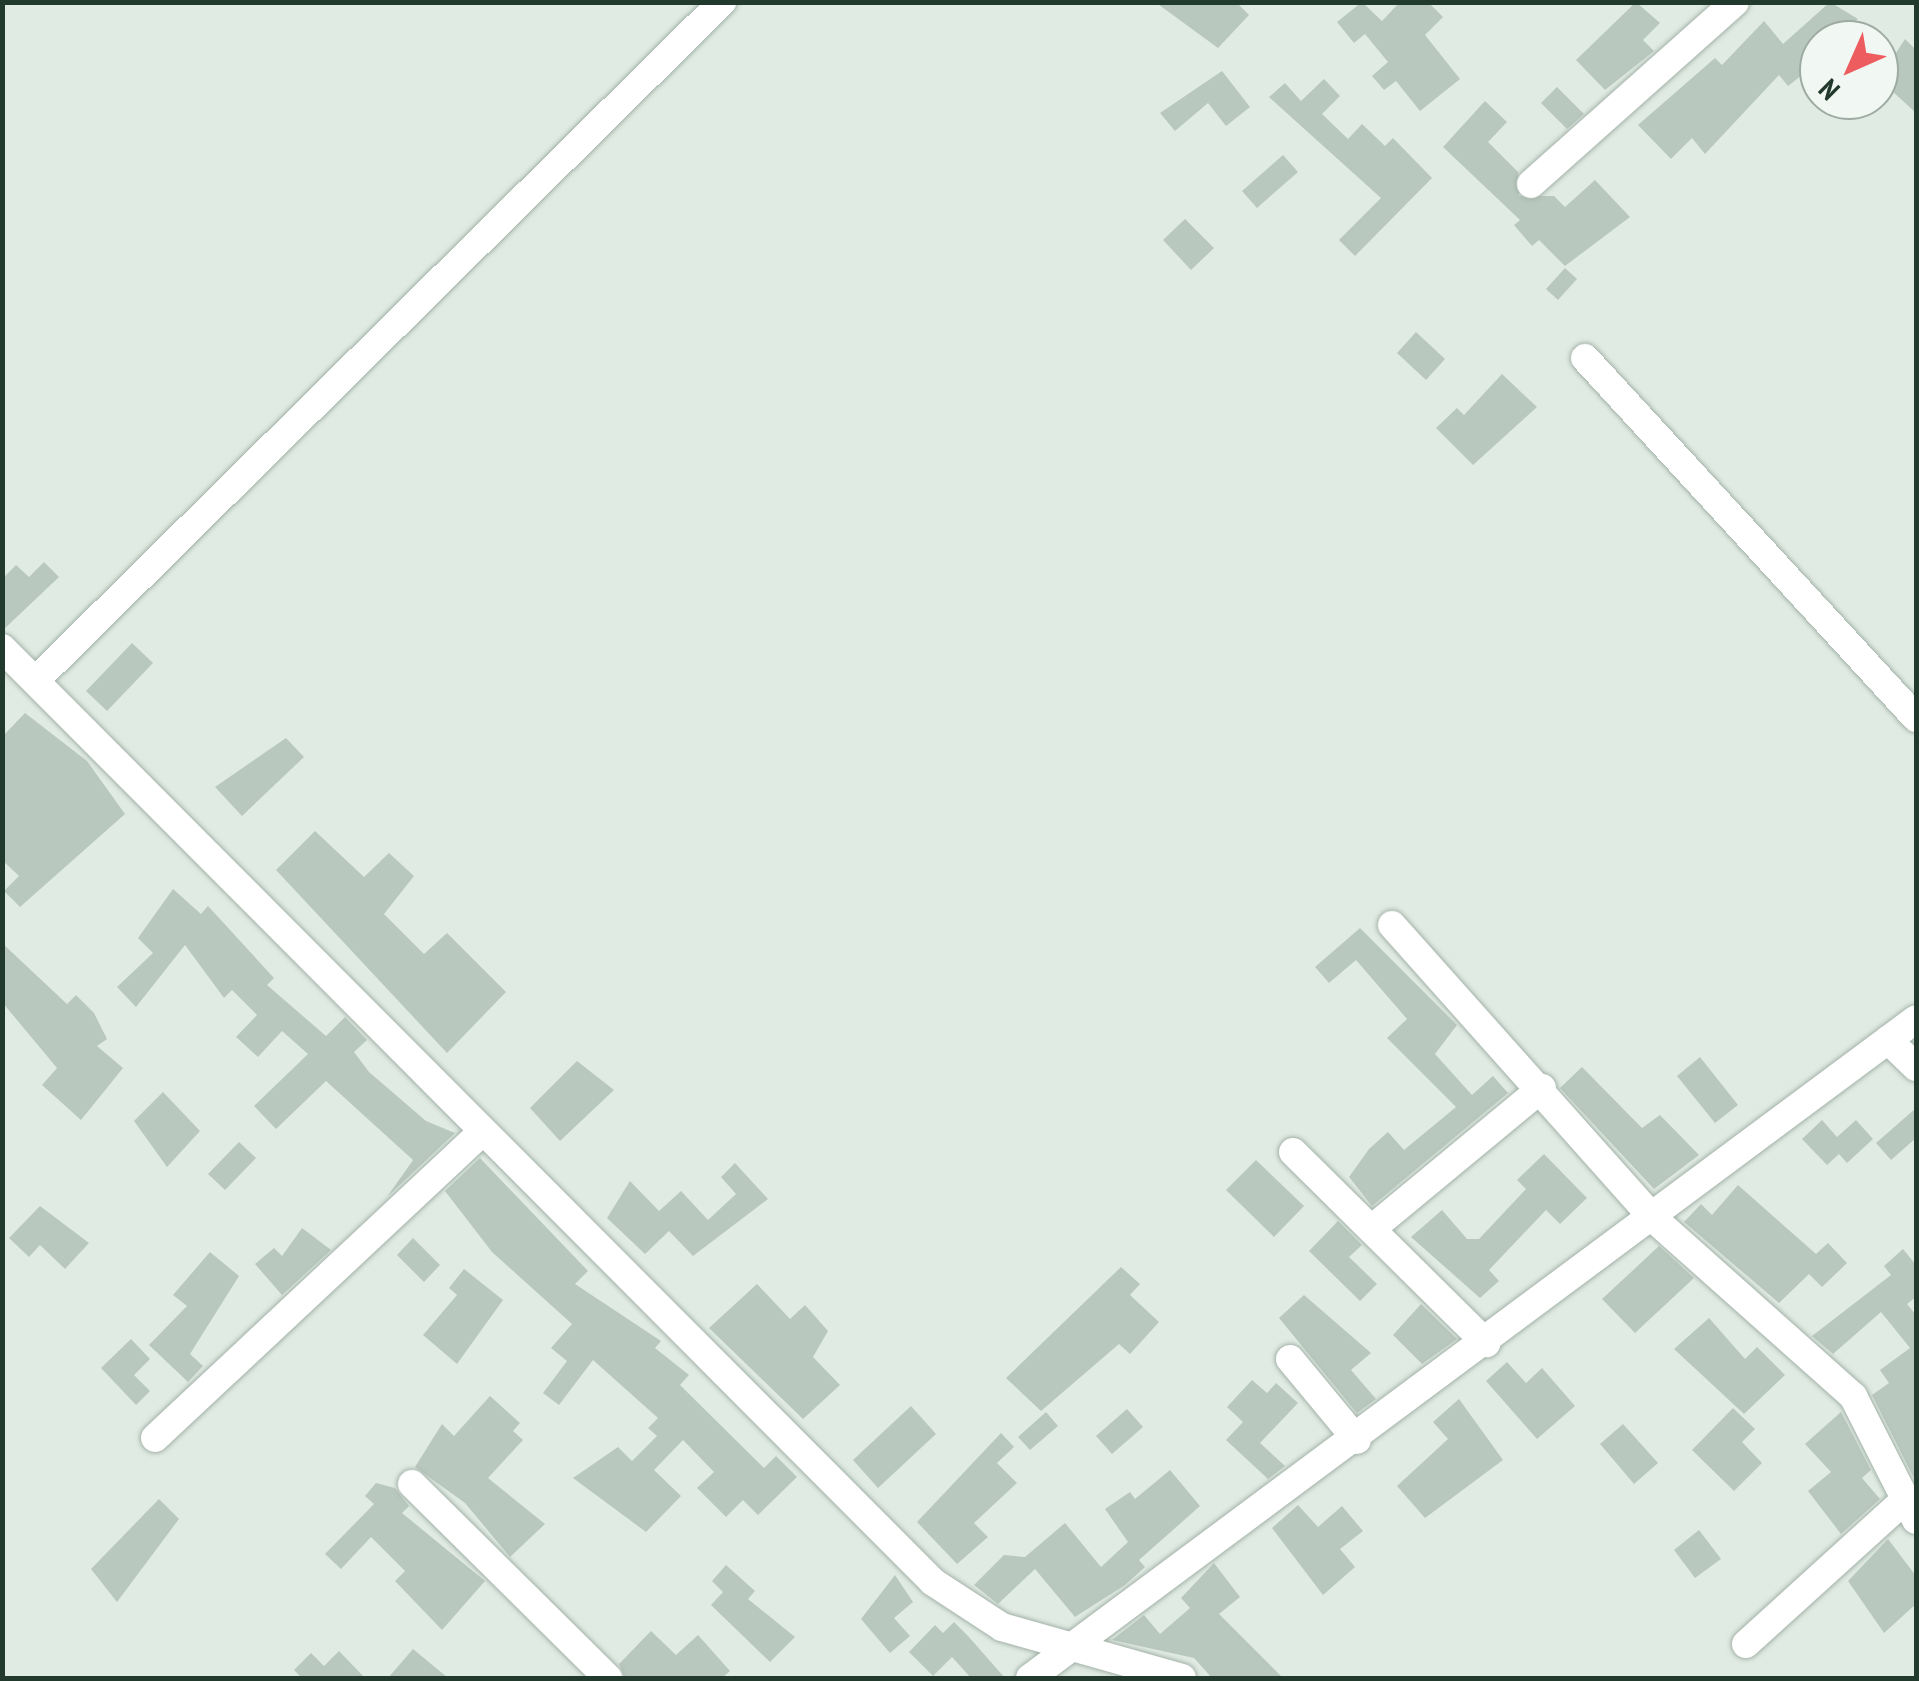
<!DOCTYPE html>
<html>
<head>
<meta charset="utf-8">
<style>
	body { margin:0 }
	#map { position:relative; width:1919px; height:1681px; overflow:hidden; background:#e0ebe3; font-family:"PT Sans Narrow",sans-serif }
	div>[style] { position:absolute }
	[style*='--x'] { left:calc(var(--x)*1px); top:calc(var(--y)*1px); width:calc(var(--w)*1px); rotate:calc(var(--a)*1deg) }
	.building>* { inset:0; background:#b9c8be }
	.roads { filter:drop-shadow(0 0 2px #a3b2a9) drop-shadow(0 0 2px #a3b2a9) }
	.minor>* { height:28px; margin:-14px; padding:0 14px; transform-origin:14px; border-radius:14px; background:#fff }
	span { translate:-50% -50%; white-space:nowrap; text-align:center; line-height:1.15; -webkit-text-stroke:10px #f1f7f2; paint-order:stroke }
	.frame { position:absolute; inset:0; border:5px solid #223a2d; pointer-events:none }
	.north { position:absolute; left:1799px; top:20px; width:100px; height:100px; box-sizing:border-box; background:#f1f7f2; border:2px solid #9eaba3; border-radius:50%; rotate:225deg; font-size:28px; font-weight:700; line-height:40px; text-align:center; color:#223a2d }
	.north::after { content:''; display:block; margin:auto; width:35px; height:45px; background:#ed5d60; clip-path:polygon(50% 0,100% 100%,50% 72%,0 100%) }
</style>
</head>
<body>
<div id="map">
	<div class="building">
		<div style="clip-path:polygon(1155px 2px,1236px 2px,1249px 15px,1218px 48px)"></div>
		<div style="clip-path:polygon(1362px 2px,1382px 21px,1400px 2px,1428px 2px,1443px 17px,1425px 35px,1460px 79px,1420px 111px,1396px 81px,1384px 90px,1372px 76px,1388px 62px,1365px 34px,1354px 43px,1337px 22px)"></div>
		<div style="clip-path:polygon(1636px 2px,1660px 23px,1643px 40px,1654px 51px,1605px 90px,1576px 60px)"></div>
		<div style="clip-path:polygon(1830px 2px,1858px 19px,1835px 40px,1819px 40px,1806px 72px,1788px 86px,1779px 75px,1705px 154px,1692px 138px,1671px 159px,1638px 125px,1715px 58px,1722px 65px,1764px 21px,1783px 44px)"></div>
		<div style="clip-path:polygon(1905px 39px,1916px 50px,1916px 113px,1879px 79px)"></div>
		<div style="clip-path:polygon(1222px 71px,1250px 107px,1226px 126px,1208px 103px,1175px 131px,1160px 113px)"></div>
		<div style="clip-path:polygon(1324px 79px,1340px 96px,1322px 114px,1348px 139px,1362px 124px,1385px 146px,1393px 138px,1432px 178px,1355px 256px,1339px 240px,1381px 198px,1269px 97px,1285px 83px,1301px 101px)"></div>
		<div style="clip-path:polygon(1557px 87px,1584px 114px,1567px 129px,1541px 103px)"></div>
		<div style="clip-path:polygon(1485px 101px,1507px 122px,1488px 142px,1518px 172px,1519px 196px,1554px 196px,1565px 207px,1595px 180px,1630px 217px,1565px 266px,1539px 240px,1532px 246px,1514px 225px,1520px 220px,1443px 147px)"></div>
		<div style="clip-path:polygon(1283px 155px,1298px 172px,1257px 208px,1242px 191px)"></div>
		<div style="clip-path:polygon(1185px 219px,1214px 248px,1191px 270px,1163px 240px)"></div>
		<div style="clip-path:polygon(1565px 268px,1577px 279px,1558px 300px,1546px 289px)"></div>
		<div style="clip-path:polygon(1416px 332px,1445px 359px,1426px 380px,1397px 353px)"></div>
		<div style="clip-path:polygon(1502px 374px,1537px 407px,1473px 465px,1436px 428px,1457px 408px,1464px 415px)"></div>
		<div style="clip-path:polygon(44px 562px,59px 577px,2px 631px,2px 579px,16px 565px,29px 577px)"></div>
		<div style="clip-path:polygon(132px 643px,153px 663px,107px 711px,86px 691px)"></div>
		<div style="clip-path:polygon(25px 713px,87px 761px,125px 814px,20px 907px,4px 891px,19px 876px,2px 860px,2px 737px)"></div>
		<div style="clip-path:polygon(286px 738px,304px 757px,242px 816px,215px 787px)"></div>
		<div style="clip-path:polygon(315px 831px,364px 877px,389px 853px,414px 876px,384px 914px,424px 954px,447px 933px,506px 992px,447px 1053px,276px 870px)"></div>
		<div style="clip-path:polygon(173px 889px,201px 914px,208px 906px,274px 978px,267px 985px,326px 1036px,345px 1017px,367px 1040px,354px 1052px,369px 1072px,426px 1121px,455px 1133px,387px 1197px,413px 1160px,326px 1081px,276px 1129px,254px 1106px,308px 1054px,282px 1031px,258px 1057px,236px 1037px,257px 1015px,232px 990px,224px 998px,185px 945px,136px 1007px,117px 987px,153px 953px,138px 938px)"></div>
		<div style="clip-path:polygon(1360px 928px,1457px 1025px,1435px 1054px,1472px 1095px,1493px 1076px,1508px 1093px,1372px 1206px,1349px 1177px,1369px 1149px,1388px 1132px,1404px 1150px,1456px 1107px,1387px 1038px,1407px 1019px,1356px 960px,1329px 983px,1315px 967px)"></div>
		<div style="clip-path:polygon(2px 943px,67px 1004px,76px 995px,94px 1013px,107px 1039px,97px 1046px,123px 1068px,81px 1120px,42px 1085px,57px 1068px,2px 1002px)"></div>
		<div style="clip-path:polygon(1700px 1057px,1738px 1105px,1715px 1123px,1677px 1076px)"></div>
		<div style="clip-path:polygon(577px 1061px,614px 1090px,560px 1141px,530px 1108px)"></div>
		<div style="clip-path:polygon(1582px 1067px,1642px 1128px,1660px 1115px,1699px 1155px,1654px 1189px,1560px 1088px)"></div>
		<div style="clip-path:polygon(163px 1092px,200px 1131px,167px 1167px,134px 1121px)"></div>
		<div style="clip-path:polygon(1916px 1108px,1916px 1138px,1891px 1160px,1876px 1143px)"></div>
		<div style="clip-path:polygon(1822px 1120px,1837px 1137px,1856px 1120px,1873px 1139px,1847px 1163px,1839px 1154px,1827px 1165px,1802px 1139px)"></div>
		<div style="clip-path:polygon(239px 1142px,256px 1158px,225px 1190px,208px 1174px)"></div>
		<div style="clip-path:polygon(1544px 1154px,1587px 1198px,1560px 1224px,1546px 1210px,1489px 1270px,1499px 1281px,1480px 1298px,1411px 1237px,1442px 1210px,1467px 1239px,1479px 1239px,1526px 1189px,1517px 1180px)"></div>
		<div style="clip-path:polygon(480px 1158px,588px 1271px,575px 1284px,661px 1341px,655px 1348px,689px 1375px,680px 1385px,764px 1468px,776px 1456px,797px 1477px,758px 1515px,743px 1500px,726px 1517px,697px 1488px,714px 1472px,683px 1440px,654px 1470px,681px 1496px,646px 1532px,573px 1478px,618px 1447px,632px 1461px,657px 1436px,648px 1428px,658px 1418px,593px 1360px,559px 1405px,543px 1393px,567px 1361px,551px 1348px,572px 1324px,492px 1252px,445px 1191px)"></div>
		<div style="clip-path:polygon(1256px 1160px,1304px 1206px,1274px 1237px,1226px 1190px)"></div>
		<div style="clip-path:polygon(735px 1163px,768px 1199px,693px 1256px,669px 1231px,645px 1254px,607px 1218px,630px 1181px,659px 1211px,681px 1191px,708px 1220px,736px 1194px,721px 1177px)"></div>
		<div style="clip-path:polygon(1738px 1185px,1816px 1254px,1828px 1243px,1847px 1263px,1822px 1287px,1809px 1274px,1779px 1303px,1684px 1222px,1701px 1204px,1712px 1215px)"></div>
		<div style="clip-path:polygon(40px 1206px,89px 1243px,65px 1269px,40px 1245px,29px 1257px,9px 1238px)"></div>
		<div style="clip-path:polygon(1338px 1221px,1362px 1245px,1349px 1257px,1377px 1284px,1360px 1301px,1309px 1251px)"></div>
		<div style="clip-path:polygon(302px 1228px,331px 1250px,282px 1295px,255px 1264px,274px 1248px,282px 1256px)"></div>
		<div style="clip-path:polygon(413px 1238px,440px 1265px,424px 1282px,397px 1255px)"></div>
		<div style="clip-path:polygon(1659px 1246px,1694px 1278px,1635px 1333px,1602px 1299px)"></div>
		<div style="clip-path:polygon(1903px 1249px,1916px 1265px,1916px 1297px,1907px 1304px,1916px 1315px,1916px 1482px,1872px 1395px,1889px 1383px,1880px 1370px,1910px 1348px,1881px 1312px,1833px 1354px,1812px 1336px,1891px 1275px,1884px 1266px)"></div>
		<div style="clip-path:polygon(210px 1252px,239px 1276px,190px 1354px,203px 1366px,188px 1382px,149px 1345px,187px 1306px,173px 1295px)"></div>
		<div style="clip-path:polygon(1121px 1267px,1140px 1284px,1130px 1295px,1159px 1322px,1130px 1354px,1119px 1344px,1041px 1411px,1006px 1378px)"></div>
		<div style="clip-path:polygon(464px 1269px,503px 1300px,457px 1364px,423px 1335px,457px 1295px,449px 1288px)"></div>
		<div style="clip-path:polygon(757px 1284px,790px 1319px,805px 1305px,828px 1331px,813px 1357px,840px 1385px,803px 1419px,709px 1328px)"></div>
		<div style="clip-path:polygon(1304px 1295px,1371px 1353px,1351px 1370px,1376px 1399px,1357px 1413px,1279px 1318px)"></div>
		<div style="clip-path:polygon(1421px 1304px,1457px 1339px,1422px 1364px,1393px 1335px)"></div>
		<div style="clip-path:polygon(1709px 1318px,1745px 1359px,1757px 1347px,1785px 1375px,1744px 1414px,1674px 1349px)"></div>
		<div style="clip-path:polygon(131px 1339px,150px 1359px,134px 1375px,150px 1391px,136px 1405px,101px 1368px)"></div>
		<div style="clip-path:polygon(1507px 1362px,1526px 1383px,1542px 1368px,1575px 1406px,1537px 1439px,1486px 1381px)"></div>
		<div style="clip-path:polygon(1252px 1380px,1267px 1393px,1276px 1383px,1298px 1403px,1260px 1443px,1285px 1466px,1268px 1479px,1226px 1440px,1243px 1422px,1227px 1407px)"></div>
		<div style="clip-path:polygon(490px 1396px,520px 1423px,513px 1431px,523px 1440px,488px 1478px,545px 1524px,510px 1557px,465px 1503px,415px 1467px,442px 1424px,454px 1436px)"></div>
		<div style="clip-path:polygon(1459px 1399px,1503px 1460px,1425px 1518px,1397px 1486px,1448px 1439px,1433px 1422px)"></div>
		<div style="clip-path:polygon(911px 1406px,936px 1434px,878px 1488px,853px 1460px)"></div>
		<div style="clip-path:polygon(1733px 1408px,1755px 1429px,1742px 1442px,1762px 1463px,1734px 1491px,1692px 1450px)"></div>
		<div style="clip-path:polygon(1127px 1409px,1143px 1427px,1112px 1454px,1096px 1436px)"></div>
		<div style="clip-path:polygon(1046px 1412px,1058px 1426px,1030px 1450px,1018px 1437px)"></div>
		<div style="clip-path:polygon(1841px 1412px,1871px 1470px,1862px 1478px,1880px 1499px,1841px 1534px,1808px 1491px,1831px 1472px,1805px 1444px)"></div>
		<div style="clip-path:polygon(1623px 1424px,1658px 1463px,1634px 1484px,1600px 1444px)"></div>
		<div style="clip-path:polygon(1001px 1433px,1014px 1447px,997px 1463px,1017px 1483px,974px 1523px,988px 1537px,957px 1564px,917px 1522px)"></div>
		<div style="clip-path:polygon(1170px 1470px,1200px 1506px,1139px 1560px,1145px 1567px,1125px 1585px,1075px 1617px,1035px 1569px,998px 1604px,974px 1585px,1004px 1555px,1025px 1557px,1065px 1523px,1101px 1567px,1128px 1542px,1105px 1509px,1130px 1492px,1135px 1499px)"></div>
		<div style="clip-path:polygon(376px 1483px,395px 1488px,409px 1506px,402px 1513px,485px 1581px,442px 1630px,395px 1581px,405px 1571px,371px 1537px,341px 1569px,325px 1554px,374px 1504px,365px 1496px)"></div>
		<div style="clip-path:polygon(159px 1499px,179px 1519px,117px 1602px,91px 1569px)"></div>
		<div style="clip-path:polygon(1298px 1505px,1318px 1527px,1342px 1506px,1363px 1531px,1340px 1549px,1355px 1567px,1323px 1595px,1272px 1528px)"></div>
		<div style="clip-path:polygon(1699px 1530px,1721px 1559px,1695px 1578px,1674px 1550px)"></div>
		<div style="clip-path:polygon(1888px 1539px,1916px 1576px,1916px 1604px,1884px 1633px,1848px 1581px)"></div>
		<div style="clip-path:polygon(1214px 1563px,1240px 1597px,1219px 1614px,1283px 1678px,1212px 1678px,1194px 1658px,1112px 1640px,1144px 1615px,1160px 1634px,1190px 1608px,1181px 1598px)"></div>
		<div style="clip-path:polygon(726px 1565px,755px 1591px,748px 1599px,795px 1637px,770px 1662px,711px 1605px,723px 1592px,712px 1581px)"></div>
		<div style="clip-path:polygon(895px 1575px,913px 1602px,894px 1618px,910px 1636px,890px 1653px,861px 1619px)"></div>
		<div style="clip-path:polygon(954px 1622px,968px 1636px,1005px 1678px,971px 1678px,952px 1657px,933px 1676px,909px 1652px,935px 1625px,943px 1633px)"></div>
		<div style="clip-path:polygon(651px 1631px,676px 1655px,698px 1635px,730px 1671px,722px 1678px,625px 1678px,619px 1664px)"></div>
		<div style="clip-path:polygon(413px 1649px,448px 1678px,388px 1678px)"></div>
		<div style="clip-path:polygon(339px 1651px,365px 1678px,302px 1678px,294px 1670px,311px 1653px,324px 1666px)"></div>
	</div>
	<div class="roads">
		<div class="minor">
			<div style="--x:1531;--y:184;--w:273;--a:-41.7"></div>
			<div style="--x:1585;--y:358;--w:489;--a:47.4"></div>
			<div style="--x:2;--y:648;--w:1319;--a:45.09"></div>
			<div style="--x:933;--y:1582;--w:82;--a:33.1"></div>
			<div style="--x:1002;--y:1627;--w:187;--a:15.8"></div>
			<div style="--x:36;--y:680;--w:965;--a:-44.66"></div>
			<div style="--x:1392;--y:925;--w:392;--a:48.3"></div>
			<div style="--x:1653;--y:1218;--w:268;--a:41.7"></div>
			<div style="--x:1853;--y:1396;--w:139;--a:63.1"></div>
			<div style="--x:1888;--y:1040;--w:39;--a:44"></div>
			<div style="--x:1293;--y:1152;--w:272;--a:44.7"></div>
			<div style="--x:1374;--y:1227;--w:218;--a:-39.6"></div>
			<div style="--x:1290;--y:1359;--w:105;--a:50.4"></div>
			<div style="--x:155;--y:1438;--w:446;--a:-43.1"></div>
			<div style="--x:412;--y:1484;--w:276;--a:44.7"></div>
			<div style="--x:1746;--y:1644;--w:217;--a:-42.2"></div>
			<div style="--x:1030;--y:1678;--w:1104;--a:-36.64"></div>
		</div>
	</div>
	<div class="frame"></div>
	<div class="north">N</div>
</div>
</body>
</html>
